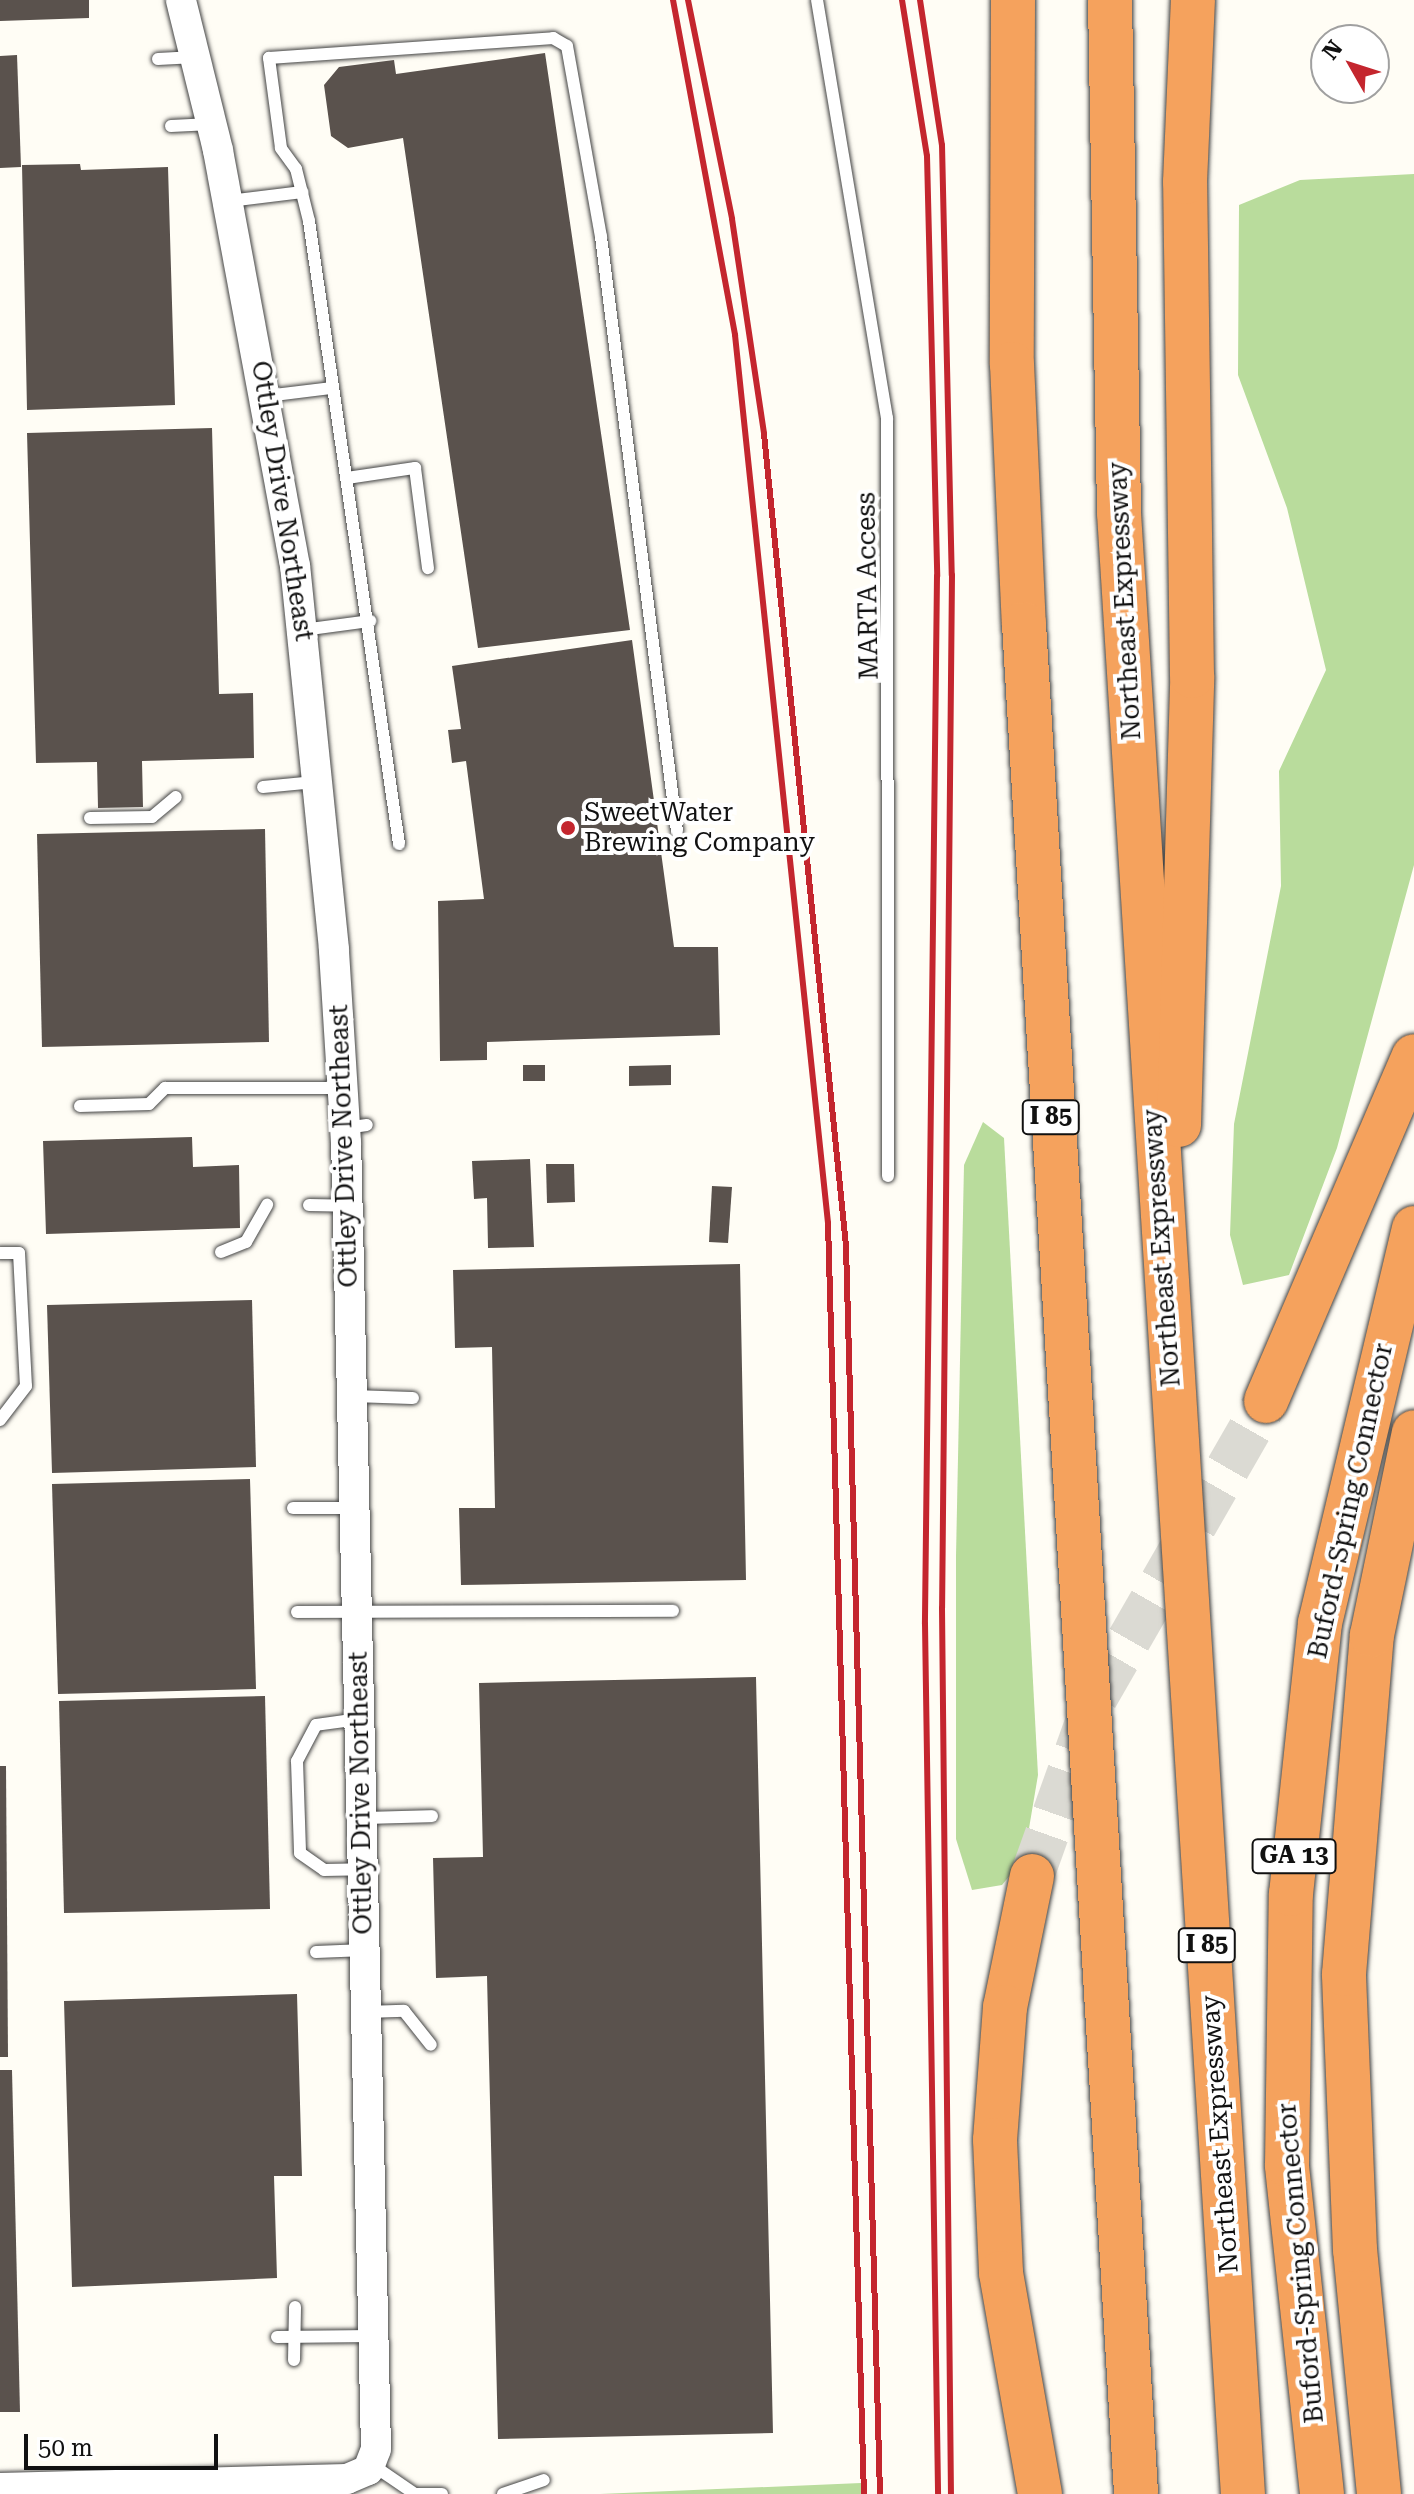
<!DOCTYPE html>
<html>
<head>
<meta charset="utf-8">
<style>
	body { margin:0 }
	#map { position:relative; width:1414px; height:2494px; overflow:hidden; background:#fffdf5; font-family:"Roboto Serif",serif }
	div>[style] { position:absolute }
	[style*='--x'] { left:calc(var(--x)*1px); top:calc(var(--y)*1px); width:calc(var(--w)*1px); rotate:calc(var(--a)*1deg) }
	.forest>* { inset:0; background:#b9dc9c }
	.building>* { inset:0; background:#5a524d }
	.motorway-tunnel>* { height:44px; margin-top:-22px; transform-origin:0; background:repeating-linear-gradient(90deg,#dbdad3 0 44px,transparent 0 66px) }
	.roads { filter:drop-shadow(0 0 2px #444) drop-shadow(0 0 2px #444) }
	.service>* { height:12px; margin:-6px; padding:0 6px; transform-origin:6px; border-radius:6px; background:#fff }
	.tertiary>* { height:30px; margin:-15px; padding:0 15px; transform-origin:15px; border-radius:15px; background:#fff }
	.motorway>* { height:44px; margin:-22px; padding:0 22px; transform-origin:22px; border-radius:22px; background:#f5a25d }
	.rail>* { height:6px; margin:-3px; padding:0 3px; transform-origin:3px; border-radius:3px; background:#c4262e }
	.dots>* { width:22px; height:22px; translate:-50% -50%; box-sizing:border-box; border:4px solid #fff; border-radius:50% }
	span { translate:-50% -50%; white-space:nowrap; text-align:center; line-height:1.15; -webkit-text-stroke:8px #fff; paint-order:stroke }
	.shield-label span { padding:2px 6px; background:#fff; border:2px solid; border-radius:6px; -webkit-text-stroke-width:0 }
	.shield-label { font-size:24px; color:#111; font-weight:700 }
	.street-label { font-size:26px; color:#111 }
	.poi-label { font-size:26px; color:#111 }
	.left { translate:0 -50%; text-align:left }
	.north { position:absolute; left:1310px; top:24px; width:80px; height:80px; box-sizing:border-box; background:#fff; border:2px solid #a0a0a0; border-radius:50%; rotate:309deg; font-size:22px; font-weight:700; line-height:32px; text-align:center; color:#111 }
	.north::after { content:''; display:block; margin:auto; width:28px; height:36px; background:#c4262e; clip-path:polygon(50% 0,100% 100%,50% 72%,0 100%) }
	.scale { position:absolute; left:24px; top:2434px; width:194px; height:36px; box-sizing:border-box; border:4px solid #111; border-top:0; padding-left:10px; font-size:24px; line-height:28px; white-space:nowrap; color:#111; -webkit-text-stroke:6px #fff; paint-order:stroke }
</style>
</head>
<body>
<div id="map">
	<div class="forest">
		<div style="clip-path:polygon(1414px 174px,1414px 865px,1337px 1148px,1289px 1275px,1243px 1285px,1230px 1235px,1234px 1124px,1281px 886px,1279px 771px,1326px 670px,1287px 508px,1238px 375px,1239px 205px,1300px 180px)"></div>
		<div style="clip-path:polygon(983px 1122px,1004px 1138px,1038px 1775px,1024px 1858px,1002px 1885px,972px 1890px,956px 1839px,956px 1556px,964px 1165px)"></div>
		<div style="clip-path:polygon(862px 2483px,862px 2494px,600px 2494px,861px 2483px)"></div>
	</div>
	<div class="building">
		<div style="clip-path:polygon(0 0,89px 0,89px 18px,0 21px)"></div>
		<div style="clip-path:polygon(545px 53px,630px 630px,478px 648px,403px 138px,348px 148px,331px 136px,324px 85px,339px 67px,394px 60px,396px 74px)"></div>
		<div style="clip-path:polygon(17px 55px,21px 167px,0 168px,0 56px)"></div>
		<div style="clip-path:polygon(80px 164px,81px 170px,168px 167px,175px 405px,27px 410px,22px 165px)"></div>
		<div style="clip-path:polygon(212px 428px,219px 694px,253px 693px,254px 758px,142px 761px,143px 807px,98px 808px,97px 762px,36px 763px,27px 433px)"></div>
		<div style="clip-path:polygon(632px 640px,674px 947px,718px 947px,720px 1035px,487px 1042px,487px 1060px,440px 1061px,438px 901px,484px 899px,466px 761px,452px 763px,448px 730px,461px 729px,452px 666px)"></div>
		<div style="clip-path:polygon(265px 829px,269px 1042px,42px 1047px,37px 834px)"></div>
		<div style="clip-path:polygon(523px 1065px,545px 1065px,545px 1081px,523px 1081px)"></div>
		<div style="clip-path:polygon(671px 1065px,671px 1085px,629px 1086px,629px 1066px)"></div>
		<div style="clip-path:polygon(192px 1137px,193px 1167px,239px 1165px,240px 1228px,46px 1234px,43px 1141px)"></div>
		<div style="clip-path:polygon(530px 1159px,534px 1247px,488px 1248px,487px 1198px,474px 1199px,472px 1161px)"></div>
		<div style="clip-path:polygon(546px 1164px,574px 1164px,575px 1202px,547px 1203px)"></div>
		<div style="clip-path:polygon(712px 1186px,732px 1187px,728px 1243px,709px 1242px)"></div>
		<div style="clip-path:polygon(740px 1264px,746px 1580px,461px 1585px,459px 1508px,495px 1508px,492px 1347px,455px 1348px,453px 1270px)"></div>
		<div style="clip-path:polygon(252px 1300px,256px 1467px,52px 1473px,47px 1305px)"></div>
		<div style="clip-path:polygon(250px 1479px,256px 1689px,58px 1694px,52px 1484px)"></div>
		<div style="clip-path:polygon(756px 1677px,773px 2433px,498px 2439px,487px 1976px,436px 1978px,433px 1858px,483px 1857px,479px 1683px)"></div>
		<div style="clip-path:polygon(265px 1696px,270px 1909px,64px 1913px,59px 1701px)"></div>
		<div style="clip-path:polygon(0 1766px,6px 1766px,8px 2057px,0 2057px)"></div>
		<div style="clip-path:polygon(297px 1994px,302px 2176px,274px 2176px,277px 2278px,72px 2287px,64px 2001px)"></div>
		<div style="clip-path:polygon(0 2070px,12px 2070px,20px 2412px,0 2412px)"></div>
	</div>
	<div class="motorway-tunnel">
		<div style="--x:1032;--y:1876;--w:190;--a:-70.3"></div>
		<div style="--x:1096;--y:1697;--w:341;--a:-60.1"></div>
	</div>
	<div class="roads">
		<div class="service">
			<div style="--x:817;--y:0;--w:424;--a:80.5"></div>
			<div style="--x:887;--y:418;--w:758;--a:89.92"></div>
			<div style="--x:158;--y:59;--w:37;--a:-3"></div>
			<div style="--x:171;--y:126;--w:40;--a:-2.9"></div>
			<div style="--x:229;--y:201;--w:74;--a:-7"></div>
			<div style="--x:266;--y:396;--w:65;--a:-7"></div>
			<div style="--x:347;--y:478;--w:69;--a:-8.4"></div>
			<div style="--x:415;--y:468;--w:101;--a:82.6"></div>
			<div style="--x:303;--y:630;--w:68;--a:-7.7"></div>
			<div style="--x:263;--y:787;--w:52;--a:-5.5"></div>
			<div style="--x:90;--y:818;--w:62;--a:-0.9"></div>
			<div style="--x:152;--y:817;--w:31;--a:-40"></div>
			<div style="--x:399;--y:844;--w:629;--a:-98.22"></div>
			<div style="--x:309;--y:221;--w:54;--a:-104"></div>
			<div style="--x:296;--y:169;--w:26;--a:-126"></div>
			<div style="--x:281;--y:148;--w:91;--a:-97.6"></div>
			<div style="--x:269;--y:58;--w:285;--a:-4"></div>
			<div style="--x:553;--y:38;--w:16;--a:30"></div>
			<div style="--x:567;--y:46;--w:194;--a:79.9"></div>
			<div style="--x:601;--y:237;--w:599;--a:82.71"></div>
			<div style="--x:80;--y:1106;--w:69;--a:-1.7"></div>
			<div style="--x:149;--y:1104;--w:23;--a:-45"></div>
			<div style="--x:165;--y:1088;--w:177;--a:0"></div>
			<div style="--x:345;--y:1128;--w:22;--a:-8"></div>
			<div style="--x:309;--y:1205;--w:39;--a:1"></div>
			<div style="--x:221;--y:1252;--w:27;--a:-22"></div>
			<div style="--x:246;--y:1242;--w:43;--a:-60.4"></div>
			<div style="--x:0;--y:1253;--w:19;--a:0"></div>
			<div style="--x:19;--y:1253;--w:133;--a:87"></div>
			<div style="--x:26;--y:1386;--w:43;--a:127.4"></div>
			<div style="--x:352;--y:1396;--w:61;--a:1.9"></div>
			<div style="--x:293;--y:1508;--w:62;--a:0"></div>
			<div style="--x:297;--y:1612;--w:376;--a:-0.2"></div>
			<div style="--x:359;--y:1719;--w:43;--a:172.1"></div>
			<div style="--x:316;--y:1725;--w:41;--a:117.8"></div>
			<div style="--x:297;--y:1761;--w:92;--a:88.1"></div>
			<div style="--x:300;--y:1853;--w:29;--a:35"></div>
			<div style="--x:324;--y:1870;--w:39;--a:-1"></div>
			<div style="--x:362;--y:1818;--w:70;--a:-1.6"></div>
			<div style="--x:316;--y:1952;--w:49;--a:-2.3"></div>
			<div style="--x:366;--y:2012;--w:38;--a:-2"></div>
			<div style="--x:404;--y:2011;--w:43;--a:51.5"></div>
			<div style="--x:277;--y:2337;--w:96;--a:-0.6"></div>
			<div style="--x:294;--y:2360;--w:53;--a:-88.9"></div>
			<div style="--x:371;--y:2464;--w:53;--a:34.3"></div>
			<div style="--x:415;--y:2494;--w:27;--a:0"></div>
			<div style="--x:503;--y:2494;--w:43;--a:-18.9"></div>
		</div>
		<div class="tertiary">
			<div style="--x:0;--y:2488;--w:347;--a:-1.5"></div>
			<div style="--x:347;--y:2479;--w:23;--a:-23"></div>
			<div style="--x:368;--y:2470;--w:22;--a:-69"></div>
			<div style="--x:376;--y:2449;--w:1307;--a:-91.31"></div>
			<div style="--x:346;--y:1142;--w:193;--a:-93.6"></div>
			<div style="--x:334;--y:949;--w:385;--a:-95.8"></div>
			<div style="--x:295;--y:566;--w:423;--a:-100.5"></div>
			<div style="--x:218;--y:150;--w:154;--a:-103.9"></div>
		</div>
		<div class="motorway">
			<div style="--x:1013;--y:0;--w:364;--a:90.2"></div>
			<div style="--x:1012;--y:364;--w:260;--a:87.4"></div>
			<div style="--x:1024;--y:624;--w:1873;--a:86.57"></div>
			<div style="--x:1110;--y:0;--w:513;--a:88.99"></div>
			<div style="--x:1119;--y:513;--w:1985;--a:86.42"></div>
			<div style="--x:1179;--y:1125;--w:449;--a:-88.3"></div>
			<div style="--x:1192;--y:676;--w:494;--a:-90.8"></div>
			<div style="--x:1185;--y:182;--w:182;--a:-87.5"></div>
			<div style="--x:1266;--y:1401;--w:375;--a:-66.8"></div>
			<div style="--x:1032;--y:1876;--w:134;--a:101.6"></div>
			<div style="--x:1005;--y:2007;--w:133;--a:94.3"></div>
			<div style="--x:995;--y:2140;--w:133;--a:87.4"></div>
			<div style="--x:1001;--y:2273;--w:224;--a:80"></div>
			<div style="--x:1322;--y:2494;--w:331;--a:-96.1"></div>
			<div style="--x:1287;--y:2165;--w:271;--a:-89.2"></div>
			<div style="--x:1291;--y:1894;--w:273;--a:-83.9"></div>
			<div style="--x:1320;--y:1623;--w:406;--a:-76.6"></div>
			<div style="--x:1379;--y:2494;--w:245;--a:-95.6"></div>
			<div style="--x:1355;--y:2250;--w:276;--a:-92.3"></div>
			<div style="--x:1344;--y:1974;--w:340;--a:-85.3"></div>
			<div style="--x:1372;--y:1635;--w:207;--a:-78.3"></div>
		</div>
	</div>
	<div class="rail">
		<div style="--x:673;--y:0;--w:341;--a:79.5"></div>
		<div style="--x:735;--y:335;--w:893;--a:84.02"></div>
		<div style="--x:828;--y:1223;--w:1272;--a:88.38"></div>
		<div style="--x:688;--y:0;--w:223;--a:78.6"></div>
		<div style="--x:732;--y:219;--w:217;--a:81.5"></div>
		<div style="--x:764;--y:434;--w:816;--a:84.23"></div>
		<div style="--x:846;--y:1246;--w:1248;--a:88.44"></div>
		<div style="--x:902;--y:0;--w:158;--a:80.9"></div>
		<div style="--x:927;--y:156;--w:420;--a:88.6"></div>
		<div style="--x:937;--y:576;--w:1048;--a:90.66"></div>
		<div style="--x:925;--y:1624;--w:870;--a:89.14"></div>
		<div style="--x:920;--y:0;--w:147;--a:81.4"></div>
		<div style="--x:942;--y:145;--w:430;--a:88.7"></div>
		<div style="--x:952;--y:575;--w:1033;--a:90.55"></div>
		<div style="--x:942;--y:1608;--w:886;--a:89.42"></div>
	</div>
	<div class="dots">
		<div style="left:568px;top:828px;background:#c4262e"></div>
	</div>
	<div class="shield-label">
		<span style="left:1051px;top:1117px">I 85</span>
		<span style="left:1294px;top:1856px">GA 13</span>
		<span style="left:1207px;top:1945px">I 85</span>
	</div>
	<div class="street-label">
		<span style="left:282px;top:501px;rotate:81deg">Ottley Drive Northeast</span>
		<span style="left:868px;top:586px;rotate:-91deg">MARTA Access</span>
		<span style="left:1125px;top:601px;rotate:-93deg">Northeast Expressway</span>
		<span style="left:344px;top:1146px;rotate:-92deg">Ottley Drive Northeast</span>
		<span style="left:1162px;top:1248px;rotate:-94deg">Northeast Expressway</span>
		<span style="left:1351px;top:1501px;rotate:-78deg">Buford-Spring Connector</span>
		<span style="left:361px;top:1793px;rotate:-91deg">Ottley Drive Northeast</span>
		<span style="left:1220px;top:2134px;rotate:-94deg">Northeast Expressway</span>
		<span style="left:1301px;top:2263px;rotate:-95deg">Buford-Spring Connector</span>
	</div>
	<div class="poi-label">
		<span class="left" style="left:584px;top:828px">SweetWater<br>Brewing Company</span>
	</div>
	<div class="north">N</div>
	<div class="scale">50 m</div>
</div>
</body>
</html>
